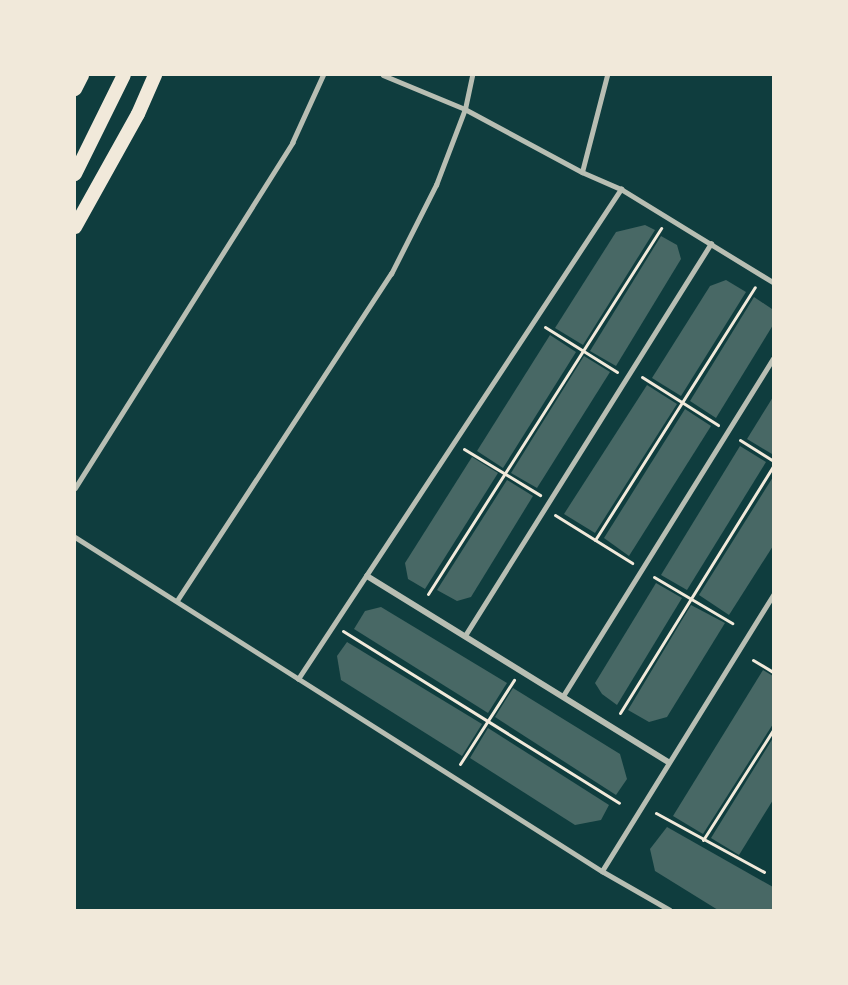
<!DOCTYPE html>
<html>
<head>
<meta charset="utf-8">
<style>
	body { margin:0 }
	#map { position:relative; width:848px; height:985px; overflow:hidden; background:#0f3d3e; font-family:Montserrat,sans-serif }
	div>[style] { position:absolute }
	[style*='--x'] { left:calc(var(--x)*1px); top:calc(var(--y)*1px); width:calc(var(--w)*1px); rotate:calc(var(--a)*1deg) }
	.building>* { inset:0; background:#486865 }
	.path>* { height:3px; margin:-1.5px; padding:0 1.5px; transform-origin:1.5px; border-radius:1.5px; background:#f1e9da }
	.service>* { height:4.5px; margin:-2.25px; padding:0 2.25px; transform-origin:2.25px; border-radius:2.25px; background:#b8beb3 }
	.minor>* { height:6px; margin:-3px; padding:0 3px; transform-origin:3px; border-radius:3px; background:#b8beb3 }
	.primary>* { height:14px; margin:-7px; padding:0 7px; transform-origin:7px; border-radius:7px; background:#f1e9da }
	span { translate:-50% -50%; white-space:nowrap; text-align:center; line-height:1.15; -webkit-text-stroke:5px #f1e9da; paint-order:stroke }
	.frame { position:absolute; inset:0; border:76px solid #f1e9da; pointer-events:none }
</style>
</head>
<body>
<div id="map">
	<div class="building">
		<div style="clip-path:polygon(645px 225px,655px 230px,583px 345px,555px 328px,616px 232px)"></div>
		<div style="clip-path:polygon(661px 236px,677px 245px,681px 259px,616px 366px,590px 351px)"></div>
		<div style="clip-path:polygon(726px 280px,746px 292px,681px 396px,652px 378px,710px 286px)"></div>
		<div style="clip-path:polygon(754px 297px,772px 309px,773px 325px,716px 418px,690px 401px)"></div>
		<div style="clip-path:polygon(550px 335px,576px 352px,503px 468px,477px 451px)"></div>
		<div style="clip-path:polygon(584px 356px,610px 372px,537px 488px,511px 473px)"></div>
		<div style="clip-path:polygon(647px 385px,677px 404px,595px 533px,564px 514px)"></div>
		<div style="clip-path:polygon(773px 397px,773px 452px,772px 454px,747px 439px)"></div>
		<div style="clip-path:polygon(685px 409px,711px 426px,629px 556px,604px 538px)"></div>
		<div style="clip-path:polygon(740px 446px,766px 462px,687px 590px,661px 575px)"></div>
		<div style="clip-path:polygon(472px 457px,498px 473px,425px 589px,408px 579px,405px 563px)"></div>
		<div style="clip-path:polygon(773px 477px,773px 546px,729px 615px,699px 595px)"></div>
		<div style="clip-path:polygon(507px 480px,533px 496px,471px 597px,457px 601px,437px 590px)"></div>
		<div style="clip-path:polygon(656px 583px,682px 598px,617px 705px,602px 694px,595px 683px)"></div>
		<div style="clip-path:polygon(691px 605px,725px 623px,667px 717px,649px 722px,628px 710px)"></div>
		<div style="clip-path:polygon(381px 607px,507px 683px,488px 713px,354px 629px,365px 611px)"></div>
		<div style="clip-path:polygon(347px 642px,482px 724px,462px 756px,341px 680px,337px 656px)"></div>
		<div style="clip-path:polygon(763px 670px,773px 676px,773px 724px,703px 834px,673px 816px)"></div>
		<div style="clip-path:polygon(513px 688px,620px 754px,627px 779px,616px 795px,495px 717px)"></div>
		<div style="clip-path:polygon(488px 728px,609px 805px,601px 820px,575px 825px,470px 758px)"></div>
		<div style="clip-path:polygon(773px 738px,773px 800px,739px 855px,711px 838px)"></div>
		<div style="clip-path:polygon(667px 827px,773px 887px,773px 910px,718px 910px,655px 871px,650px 849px)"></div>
	</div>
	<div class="path">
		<div style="--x:545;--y:327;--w:85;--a:32"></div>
		<div style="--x:642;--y:377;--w:90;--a:32.3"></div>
		<div style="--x:740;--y:440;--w:39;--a:32"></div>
		<div style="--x:464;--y:449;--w:89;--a:31.2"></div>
		<div style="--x:555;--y:515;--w:91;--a:31.9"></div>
		<div style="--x:595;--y:540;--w:299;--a:-57.7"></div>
		<div style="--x:654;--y:577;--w:91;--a:30.5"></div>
		<div style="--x:428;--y:594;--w:434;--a:-57.5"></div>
		<div style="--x:343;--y:631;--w:325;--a:31.9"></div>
		<div style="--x:753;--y:660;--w:23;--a:31"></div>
		<div style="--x:620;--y:713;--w:291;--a:-58.2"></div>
		<div style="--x:460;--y:764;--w:100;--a:-57.3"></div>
		<div style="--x:656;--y:813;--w:123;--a:28.6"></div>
		<div style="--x:703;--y:840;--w:130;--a:-57.5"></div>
	</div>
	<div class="service">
		<div style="--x:383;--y:75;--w:89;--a:22.5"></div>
		<div style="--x:465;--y:109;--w:133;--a:28.3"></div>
		<div style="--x:582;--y:172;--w:43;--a:23.6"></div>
		<div style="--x:621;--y:189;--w:178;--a:31.5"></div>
		<div style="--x:582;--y:172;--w:100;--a:-75.5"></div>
		<div style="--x:75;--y:488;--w:408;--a:-57.8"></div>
		<div style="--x:292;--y:143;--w:75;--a:-65.5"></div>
		<div style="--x:75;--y:537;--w:624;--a:32.37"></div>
		<div style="--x:602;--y:871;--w:78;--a:29.8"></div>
		<div style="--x:178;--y:599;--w:389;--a:-56.8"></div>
		<div style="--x:391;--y:274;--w:100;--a:-63.2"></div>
		<div style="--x:436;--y:185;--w:81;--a:-69.1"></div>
		<div style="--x:465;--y:109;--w:35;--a:-78"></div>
		<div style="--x:466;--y:634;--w:461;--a:-57.9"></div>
		<div style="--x:298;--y:679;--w:587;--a:-56.61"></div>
		<div style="--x:563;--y:696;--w:397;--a:-58.1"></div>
		<div style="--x:602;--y:871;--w:325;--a:-58.2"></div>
	</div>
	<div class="minor">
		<div style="--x:367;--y:576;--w:354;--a:31.7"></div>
	</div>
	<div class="primary">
		<div style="--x:75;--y:89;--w:16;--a:-63"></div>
		<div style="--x:75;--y:174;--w:110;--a:-63.7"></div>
		<div style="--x:75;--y:227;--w:129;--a:-60.9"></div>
		<div style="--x:138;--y:114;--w:43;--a:-66.4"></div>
	</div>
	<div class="frame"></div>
</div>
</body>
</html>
